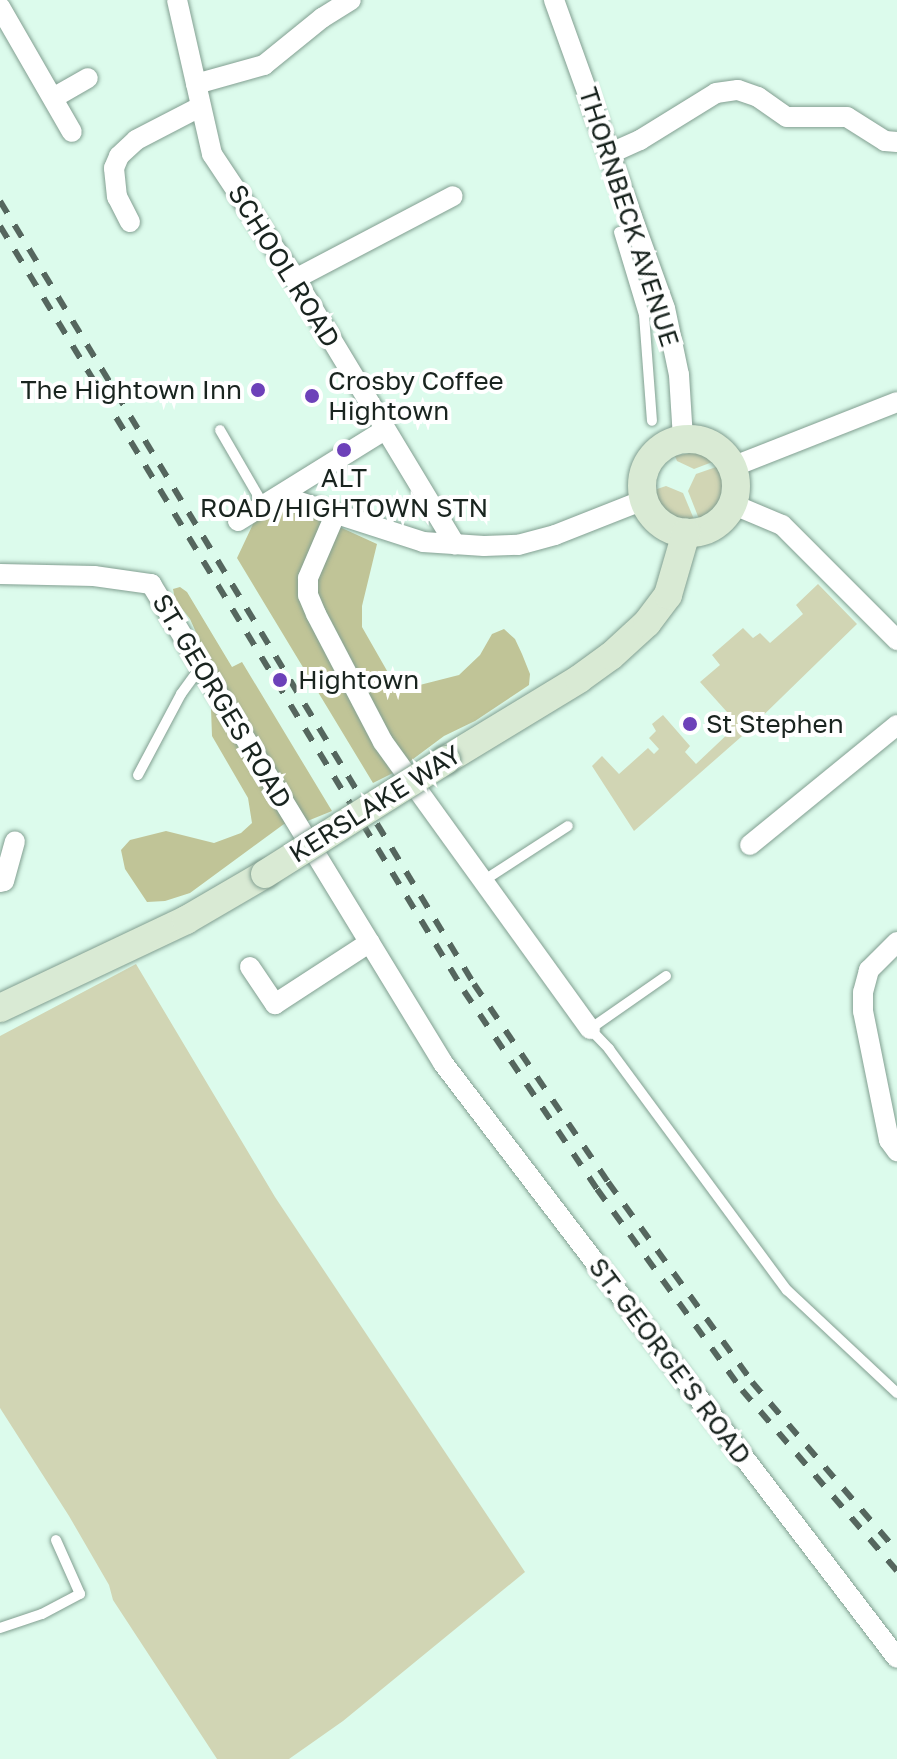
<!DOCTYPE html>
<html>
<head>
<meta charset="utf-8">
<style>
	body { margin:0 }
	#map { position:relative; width:897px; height:1759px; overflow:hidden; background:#dcfbec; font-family:"Golos Text",sans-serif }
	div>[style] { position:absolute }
	.green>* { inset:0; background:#d1d5b4 }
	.forest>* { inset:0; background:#c0c497 }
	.roads { filter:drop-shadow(0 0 2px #829f91) drop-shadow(0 0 2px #829f91) }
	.lane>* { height:10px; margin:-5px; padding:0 5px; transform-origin:5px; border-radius:5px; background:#fff }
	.street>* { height:20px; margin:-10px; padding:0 10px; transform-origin:10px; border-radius:10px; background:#fff }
	.secondary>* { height:28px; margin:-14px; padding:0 14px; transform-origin:14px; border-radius:14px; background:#d9ead4 }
	.secondary>.ring { margin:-14px; padding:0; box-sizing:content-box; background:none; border:28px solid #d9ead4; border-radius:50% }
	.rail>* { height:6px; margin-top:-3px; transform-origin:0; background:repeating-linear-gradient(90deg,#55665e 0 14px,transparent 0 28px) }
	.bridges { filter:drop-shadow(0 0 2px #829f91) drop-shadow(0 0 2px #829f91) }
	.secondary-bridge>* { height:28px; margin:-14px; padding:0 14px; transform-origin:14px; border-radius:14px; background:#d9ead4 }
	.dots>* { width:22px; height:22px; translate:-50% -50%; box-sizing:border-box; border:4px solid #fff; border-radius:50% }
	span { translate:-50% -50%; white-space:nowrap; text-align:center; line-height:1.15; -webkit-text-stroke:8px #fff; paint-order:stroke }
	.street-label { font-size:26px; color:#19241f }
	.poi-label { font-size:26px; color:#19241f }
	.left { translate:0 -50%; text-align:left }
	.right { translate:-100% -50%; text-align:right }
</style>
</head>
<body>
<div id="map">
	<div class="green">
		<div style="clip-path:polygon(695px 452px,706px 455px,715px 461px,694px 469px,677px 461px,675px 456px)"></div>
		<div style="clip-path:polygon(719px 466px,726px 480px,724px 503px,716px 514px,701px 524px,688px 491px,696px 474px)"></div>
		<div style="clip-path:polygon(666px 486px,683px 493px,696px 524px,678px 523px,663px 512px,654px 490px)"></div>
		<div style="clip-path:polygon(818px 584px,857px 624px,741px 737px,634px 831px,592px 766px,602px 756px,619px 774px,648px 748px,654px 754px,659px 749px,649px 738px,656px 731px,652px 724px,663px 715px,690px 746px,685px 752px,696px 764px,733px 729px,722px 717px,727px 712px,700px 682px,720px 665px,712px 655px,743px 628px,753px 638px,760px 633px,770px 643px,803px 614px,796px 605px)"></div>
		<div style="clip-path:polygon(136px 964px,275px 1197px,525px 1572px,343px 1721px,289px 1759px,217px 1759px,113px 1600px,109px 1585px,69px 1516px,0 1408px,0 1036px)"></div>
	</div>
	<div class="forest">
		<div style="clip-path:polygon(298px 508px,377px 544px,362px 606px,362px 627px,390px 676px,404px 689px,459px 675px,480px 655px,492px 634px,504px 629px,515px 639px,522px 654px,530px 674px,529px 685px,475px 721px,444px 736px,397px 771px,373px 783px,237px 558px,254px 522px,281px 509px)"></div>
		<div style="clip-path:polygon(180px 587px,187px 592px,232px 667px,242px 662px,332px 811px,305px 822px,284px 824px,190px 893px,165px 901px,147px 902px,125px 869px,121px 850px,130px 840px,166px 831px,214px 843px,241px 833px,252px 823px,248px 798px,212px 736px,211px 709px,218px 694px,216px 677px,190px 619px,175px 600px,173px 589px)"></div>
	</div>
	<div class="roads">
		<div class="lane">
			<div style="left:619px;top:232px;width:87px;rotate:73.2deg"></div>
			<div style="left:644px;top:315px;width:106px;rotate:85.7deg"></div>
			<div style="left:220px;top:430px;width:88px;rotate:59.9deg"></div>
			<div style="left:138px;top:775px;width:92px;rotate:-62deg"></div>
			<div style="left:181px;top:694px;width:34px;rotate:-54deg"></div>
			<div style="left:483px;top:881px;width:101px;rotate:-32.9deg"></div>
			<div style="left:666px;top:976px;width:93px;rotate:145.1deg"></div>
			<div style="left:590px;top:1029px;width:28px;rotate:46deg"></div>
			<div style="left:609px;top:1049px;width:300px;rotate:53.6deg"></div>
			<div style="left:787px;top:1290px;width:151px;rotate:43.1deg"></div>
			<div style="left:0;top:1628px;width:44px;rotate:-18.4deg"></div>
			<div style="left:42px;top:1614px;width:43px;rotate:-27.8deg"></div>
			<div style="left:80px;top:1594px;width:59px;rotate:-114deg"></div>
		</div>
		<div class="street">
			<div style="left:177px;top:0;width:158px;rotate:77.2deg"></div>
			<div style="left:212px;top:154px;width:150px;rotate:56.4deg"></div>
			<div style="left:295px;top:279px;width:310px;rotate:58.9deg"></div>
			<div style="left:554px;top:0;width:327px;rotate:70.2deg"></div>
			<div style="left:665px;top:308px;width:68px;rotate:78.2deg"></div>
			<div style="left:679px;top:375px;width:64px;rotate:86.4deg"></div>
			<div style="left:0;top:7px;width:144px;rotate:60.1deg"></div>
			<div style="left:196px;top:84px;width:71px;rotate:-15.6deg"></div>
			<div style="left:264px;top:65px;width:75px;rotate:-39deg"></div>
			<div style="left:322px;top:18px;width:34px;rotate:-32deg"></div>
			<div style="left:53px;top:98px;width:40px;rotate:-29.7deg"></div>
			<div style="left:611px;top:153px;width:32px;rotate:-24deg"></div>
			<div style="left:640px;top:140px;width:89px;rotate:-31.7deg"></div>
			<div style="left:716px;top:93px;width:22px;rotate:-8deg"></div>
			<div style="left:738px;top:90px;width:21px;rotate:19deg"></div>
			<div style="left:758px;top:97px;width:35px;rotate:35deg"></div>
			<div style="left:787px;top:117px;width:60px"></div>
			<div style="left:847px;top:117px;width:45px;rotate:32.3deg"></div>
			<div style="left:885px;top:141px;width:12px;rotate:5deg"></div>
			<div style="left:130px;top:222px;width:28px;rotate:-117deg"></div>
			<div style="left:117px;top:197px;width:29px;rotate:-96deg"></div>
			<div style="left:114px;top:168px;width:13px;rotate:-67deg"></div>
			<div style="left:119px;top:156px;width:23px;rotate:-43deg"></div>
			<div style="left:136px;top:140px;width:72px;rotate:-27.3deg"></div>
			<div style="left:295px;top:279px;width:178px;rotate:-27.7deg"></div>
			<div style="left:732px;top:467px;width:177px;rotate:-21.5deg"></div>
			<div style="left:281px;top:496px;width:149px;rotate:17.9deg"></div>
			<div style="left:423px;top:542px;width:61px;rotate:3.8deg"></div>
			<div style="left:484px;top:546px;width:34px;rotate:-2deg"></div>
			<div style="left:518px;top:545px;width:38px;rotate:-15deg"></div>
			<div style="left:555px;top:535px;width:96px;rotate:-21.5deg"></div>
			<div style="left:732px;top:504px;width:54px;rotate:22.8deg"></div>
			<div style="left:782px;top:525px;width:163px;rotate:45deg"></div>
			<div style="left:335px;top:515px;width:69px;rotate:113.2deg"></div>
			<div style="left:308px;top:578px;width:17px;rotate:90deg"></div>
			<div style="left:308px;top:595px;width:21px;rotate:67deg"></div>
			<div style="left:316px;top:614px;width:144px;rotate:62.4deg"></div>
			<div style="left:383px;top:742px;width:354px;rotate:54.2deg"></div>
			<div style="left:238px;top:521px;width:173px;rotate:-31.8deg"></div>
			<div style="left:0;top:574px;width:94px;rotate:1.2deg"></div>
			<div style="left:94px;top:576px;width:58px;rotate:8deg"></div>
			<div style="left:151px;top:584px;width:561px;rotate:58.63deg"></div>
			<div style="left:443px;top:1063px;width:748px;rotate:52.66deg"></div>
			<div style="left:750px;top:845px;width:190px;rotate:-39.2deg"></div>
			<div style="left:0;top:882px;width:4px;rotate:-14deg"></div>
			<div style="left:4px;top:881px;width:41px;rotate:-74.6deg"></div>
			<div style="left:897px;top:942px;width:40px;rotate:135deg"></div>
			<div style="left:869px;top:970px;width:23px;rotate:105deg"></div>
			<div style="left:863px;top:992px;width:19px;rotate:90deg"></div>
			<div style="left:863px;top:1011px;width:132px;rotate:78.6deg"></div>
			<div style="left:889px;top:1140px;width:14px;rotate:54deg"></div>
			<div style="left:250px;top:967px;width:45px;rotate:56deg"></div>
			<div style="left:275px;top:1004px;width:113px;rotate:-33.1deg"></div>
		</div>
		<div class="secondary">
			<div class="ring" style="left:642px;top:439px;width:66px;height:66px"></div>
			<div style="left:446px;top:760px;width:156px;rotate:-31.3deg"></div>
			<div style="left:579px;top:679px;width:39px;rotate:-36deg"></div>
			<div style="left:611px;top:656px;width:49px;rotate:-42.5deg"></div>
			<div style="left:647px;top:623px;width:35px;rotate:-53deg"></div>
			<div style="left:668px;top:595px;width:65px;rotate:-73.8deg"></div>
			<div style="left:0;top:1008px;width:206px;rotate:-25.3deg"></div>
			<div style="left:186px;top:920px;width:91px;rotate:-30.2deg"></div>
		</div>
	</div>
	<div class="rail">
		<div style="left:0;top:201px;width:915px;rotate:58.81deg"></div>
		<div style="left:474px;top:984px;width:239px;rotate:55.9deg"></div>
		<div style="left:608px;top:1182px;width:246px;rotate:54.2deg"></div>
		<div style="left:752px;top:1382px;width:223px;rotate:49.4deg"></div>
		<div style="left:0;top:226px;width:895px;rotate:58.76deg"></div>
		<div style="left:464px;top:991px;width:239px;rotate:56.1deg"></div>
		<div style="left:597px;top:1189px;width:248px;rotate:54.2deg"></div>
		<div style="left:742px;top:1390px;width:238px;rotate:49.4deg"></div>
	</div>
	<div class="bridges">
		<div class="secondary-bridge">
			<div style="left:265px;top:874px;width:214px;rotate:-32.2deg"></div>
		</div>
	</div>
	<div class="dots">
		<div style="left:258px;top:390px;background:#6d41b9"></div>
		<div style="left:312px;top:396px;background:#6d41b9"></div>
		<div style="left:344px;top:450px;background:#6d41b9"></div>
		<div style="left:280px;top:680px;background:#6d41b9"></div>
		<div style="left:690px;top:724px;background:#6d41b9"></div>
	</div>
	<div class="street-label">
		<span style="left:629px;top:217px;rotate:72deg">THORNBECK AVENUE</span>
		<span style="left:284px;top:266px;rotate:58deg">SCHOOL ROAD</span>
		<span style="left:222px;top:701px;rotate:59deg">ST. GEORGES ROAD</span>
		<span style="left:375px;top:804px;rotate:-32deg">KERSLAKE WAY</span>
		<span style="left:670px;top:1361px;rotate:53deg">ST. GEORGE'S ROAD</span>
	</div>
	<div class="poi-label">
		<span class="left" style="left:328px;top:396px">Crosby Coffee<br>Hightown</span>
		<span class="right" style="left:242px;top:390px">The Hightown Inn</span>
		<span style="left:344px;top:493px">ALT<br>ROAD/HIGHTOWN STN</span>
		<span class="left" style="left:298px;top:680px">Hightown</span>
		<span class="left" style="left:706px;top:724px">St Stephen</span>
	</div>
</div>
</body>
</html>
